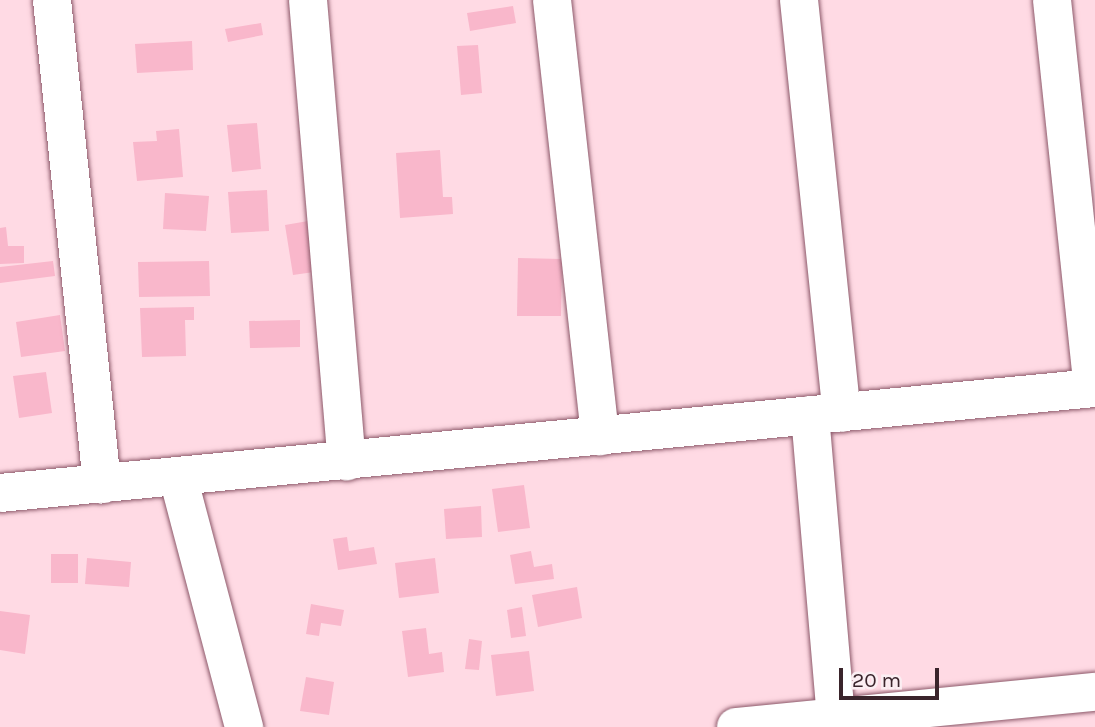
<!DOCTYPE html>
<html>
<head>
<meta charset="utf-8">
<style>
	body { margin:0 }
	#map { position:relative; width:1095px; height:727px; overflow:hidden; background:#ffdae4; font-family:Karla,sans-serif }
	div>[style] { position:absolute }
	.building>* { inset:0; background:#f9b7cb }
	.roads { filter:drop-shadow(0 0 2px #8d596a) drop-shadow(0 0 2px #8d596a) }
	.minor>* { height:38px; margin:-19px; padding:0 19px; transform-origin:19px; border-radius:19px; background:#fff }
	span { translate:-50% -50%; white-space:nowrap; text-align:center; line-height:1.15; -webkit-text-stroke:6px #fbeef2; paint-order:stroke }
	.scale { position:absolute; left:839px; top:668px; width:100px; height:32px; box-sizing:border-box; border:4px solid #3a242b; border-top:0; padding-left:9px; font-size:21px; line-height:24px; white-space:nowrap; color:#3a242b; -webkit-text-stroke:5px #fbeef2; paint-order:stroke }
</style>
</head>
<body>
<div id="map">
	<div class="building">
		<div style="clip-path:polygon(513px 6px,516px 23px,470px 31px,467px 13px)"></div>
		<div style="clip-path:polygon(261px 23px,263px 35px,228px 42px,225px 29px)"></div>
		<div style="clip-path:polygon(192px 41px,193px 70px,137px 73px,135px 44px)"></div>
		<div style="clip-path:polygon(478px 45px,482px 93px,461px 95px,457px 46px)"></div>
		<div style="clip-path:polygon(257px 123px,261px 169px,232px 172px,227px 125px)"></div>
		<div style="clip-path:polygon(179px 129px,183px 177px,137px 181px,133px 142px,157px 141px,156px 131px)"></div>
		<div style="clip-path:polygon(440px 150px,443px 197px,452px 197px,453px 214px,400px 218px,396px 153px)"></div>
		<div style="clip-path:polygon(267px 190px,269px 231px,231px 233px,228px 192px)"></div>
		<div style="clip-path:polygon(165px 193px,209px 196px,206px 231px,163px 229px)"></div>
		<div style="clip-path:polygon(314px 220px,321px 271px,293px 275px,285px 225px)"></div>
		<div style="clip-path:polygon(6px 227px,8px 246px,24px 246px,24px 263px,0 264px,0 228px)"></div>
		<div style="clip-path:polygon(518px 258px,562px 259px,561px 316px,517px 316px)"></div>
		<div style="clip-path:polygon(53px 261px,55px 276px,0 283px,0 267px)"></div>
		<div style="clip-path:polygon(209px 261px,210px 296px,139px 297px,138px 262px)"></div>
		<div style="clip-path:polygon(194px 307px,194px 320px,185px 320px,186px 356px,142px 357px,140px 308px)"></div>
		<div style="clip-path:polygon(60px 315px,65px 351px,21px 357px,16px 322px)"></div>
		<div style="clip-path:polygon(300px 320px,300px 347px,250px 348px,249px 321px)"></div>
		<div style="clip-path:polygon(46px 372px,52px 413px,19px 418px,13px 376px)"></div>
		<div style="clip-path:polygon(524px 485px,530px 528px,498px 532px,492px 489px)"></div>
		<div style="clip-path:polygon(481px 506px,482px 537px,446px 539px,444px 509px)"></div>
		<div style="clip-path:polygon(347px 537px,349px 551px,374px 547px,377px 564px,338px 570px,333px 539px)"></div>
		<div style="clip-path:polygon(531px 551px,534px 567px,552px 564px,554px 579px,515px 584px,510px 555px)"></div>
		<div style="clip-path:polygon(51px 554px,78px 554px,78px 583px,51px 583px)"></div>
		<div style="clip-path:polygon(87px 558px,131px 562px,129px 587px,85px 584px)"></div>
		<div style="clip-path:polygon(435px 558px,439px 593px,399px 598px,395px 563px)"></div>
		<div style="clip-path:polygon(577px 587px,582px 618px,538px 627px,532px 595px)"></div>
		<div style="clip-path:polygon(311px 604px,344px 610px,341px 626px,321px 623px,319px 636px,306px 634px)"></div>
		<div style="clip-path:polygon(522px 607px,526px 636px,511px 638px,507px 610px)"></div>
		<div style="clip-path:polygon(0 611px,30px 615px,25px 654px,0 650px)"></div>
		<div style="clip-path:polygon(426px 628px,429px 654px,442px 652px,444px 672px,408px 677px,402px 631px)"></div>
		<div style="clip-path:polygon(469px 639px,482px 641px,479px 670px,465px 669px)"></div>
		<div style="clip-path:polygon(529px 651px,534px 691px,496px 696px,491px 655px)"></div>
		<div style="clip-path:polygon(306px 677px,334px 682px,329px 715px,300px 711px)"></div>
	</div>
	<div class="roads">
		<div class="minor">
			<div style="left:52px;top:0;width:487px;rotate:84.1deg"></div>
			<div style="left:308px;top:0;width:463px;rotate:85.2deg"></div>
			<div style="left:552px;top:0;width:439px;rotate:83.7deg"></div>
			<div style="left:799px;top:0;width:415px;rotate:84.1deg"></div>
			<div style="left:1052px;top:0;width:390px;rotate:84deg"></div>
			<div style="left:810px;top:415px;width:313px;rotate:85.1deg"></div>
			<div style="left:178px;top:477px;width:259px;rotate:75.2deg"></div>
			<div style="left:0;top:493px;width:1100px;rotate:-5.48deg"></div>
			<div style="left:736px;top:727px;width:361px;rotate:-5.6deg"></div>
		</div>
	</div>
	<div class="scale">20 m</div>
</div>
</body>
</html>
